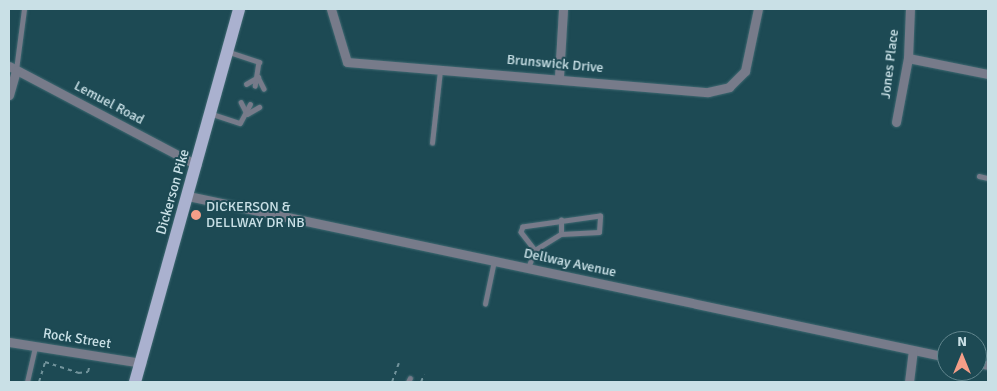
<!DOCTYPE html>
<html>
<head>
<meta charset="utf-8">
<style>
	body { margin:0 }
	#map { position:relative; width:997px; height:391px; overflow:hidden; background:#1d4a54; font-family:Signika,sans-serif }
	div>[style] { position:absolute }
	.path>* { height:2px; margin-top:-1px; transform-origin:0; background:repeating-linear-gradient(90deg,#71939b 0 4px,transparent 0 8px) }
	.roads { filter:drop-shadow(0 0 1px #3f6871) drop-shadow(0 0 1px #3f6871) }
	.service>* { height:4.5px; margin:-2.25px; padding:0 2.25px; transform-origin:2.25px; border-radius:2.25px; background:#777b8a }
	.minor>* { height:9px; margin:-4.5px; padding:0 4.5px; transform-origin:4.5px; border-radius:4.5px; background:#777b8a }
	.primary>* { height:12px; margin:-6px; padding:0 6px; transform-origin:6px; border-radius:6px; background:#aab1cf }
	.dots>* { width:14px; height:14px; translate:-50% -50%; box-sizing:border-box; border:2px solid #1d4a54; border-radius:50% }
	span { translate:-50% -50%; white-space:nowrap; text-align:center; line-height:1.15; -webkit-text-stroke:4px #1d4a54; paint-order:stroke }
	.street-label { font-size:14px; color:#c9e0e6 }
	.poi-label { font-size:14px; color:#c9e0e6 }
	.left { translate:0 -50%; text-align:left }
	.frame { position:absolute; inset:0; border:10px solid #c9e0e6; pointer-events:none }
	.north { position:absolute; left:937px; top:331px; width:50px; height:50px; box-sizing:border-box; background:#1d4a54; border:1px solid #62868e; border-radius:50%; rotate:0deg; font-size:14px; font-weight:700; line-height:20px; text-align:center; color:#c9e0e6 }
	.north::after { content:''; display:block; margin:auto; width:18px; height:22px; background:#f49e88; clip-path:polygon(50% 0,100% 100%,50% 72%,0 100%) }
</style>
</head>
<body>
<div id="map">
	<div class="path">
		<div style="left:39px;top:382px;width:21px;rotate:-73deg"></div>
		<div style="left:45px;top:362px;width:35px;rotate:18deg"></div>
		<div style="left:78px;top:373px;width:10px;rotate:-6deg"></div>
		<div style="left:88px;top:372px;width:8px;rotate:-76deg"></div>
		<div style="left:392px;top:382px;width:20px;rotate:-70deg"></div>
		<div style="left:421px;top:382px;width:8px;rotate:-67deg"></div>
	</div>
	<div class="roads">
		<div class="service">
			<div style="left:229px;top:52px;width:32px;rotate:18deg"></div>
			<div style="left:259px;top:62px;width:24px;rotate:99deg"></div>
			<div style="left:16px;top:70px;width:62px;rotate:-82.5deg"></div>
			<div style="left:258px;top:77px;width:13px;rotate:63deg"></div>
			<div style="left:246px;top:84px;width:14px;rotate:-30deg"></div>
			<div style="left:241px;top:102px;width:13px;rotate:63deg"></div>
			<div style="left:212px;top:114px;width:29px;rotate:18deg"></div>
			<div style="left:240px;top:123px;width:21px;rotate:-62deg"></div>
			<div style="left:247px;top:114px;width:14px;rotate:-30deg"></div>
			<div style="left:432px;top:143px;width:73px;rotate:-83.7deg"></div>
			<div style="left:979px;top:176px;width:9px;rotate:13deg"></div>
			<div style="left:561px;top:234px;width:14px;rotate:-90deg"></div>
			<div style="left:528px;top:268px;width:19px;rotate:-69deg"></div>
			<div style="left:535px;top:250px;width:31px;rotate:-32deg"></div>
			<div style="left:561px;top:234px;width:38px;rotate:-3deg"></div>
			<div style="left:599px;top:232px;width:16px;rotate:-86deg"></div>
			<div style="left:600px;top:216px;width:78px;rotate:171.9deg"></div>
			<div style="left:523px;top:227px;width:5px;rotate:112deg"></div>
			<div style="left:521px;top:232px;width:23px;rotate:52deg"></div>
			<div style="left:485px;top:304px;width:44px;rotate:-78.2deg"></div>
			<div style="left:27px;top:382px;width:37px;rotate:-77deg"></div>
			<div style="left:408px;top:382px;width:4px;rotate:-63deg"></div>
		</div>
		<div class="minor">
			<div style="left:331px;top:9px;width:55px;rotate:73.2deg"></div>
			<div style="left:347px;top:62px;width:362px;rotate:4.8deg"></div>
			<div style="left:708px;top:92px;width:22px;rotate:-13deg"></div>
			<div style="left:729px;top:87px;width:23px;rotate:-45deg"></div>
			<div style="left:745px;top:71px;width:63px;rotate:-78.2deg"></div>
			<div style="left:908px;top:58px;width:82px;rotate:11.3deg"></div>
			<div style="left:9px;top:66px;width:212px;rotate:27.8deg"></div>
			<div style="left:559px;top:77px;width:68px;rotate:-86.6deg"></div>
			<div style="left:9px;top:95px;width:26px;rotate:-74deg"></div>
			<div style="left:896px;top:122px;width:65px;rotate:-79.4deg"></div>
			<div style="left:908px;top:58px;width:49px;rotate:-87.7deg"></div>
			<div style="left:188px;top:196px;width:776px;rotate:11.98deg"></div>
			<div style="left:9px;top:342px;width:134px;rotate:9deg"></div>
			<div style="left:977px;top:363px;width:11px;rotate:10deg"></div>
			<div style="left:909px;top:382px;width:31px;rotate:-83deg"></div>
		</div>
		<div class="primary">
			<div style="left:135px;top:382px;width:387px;rotate:-74.4deg"></div>
		</div>
	</div>
	<div class="dots">
		<div style="left:196px;top:215px;background:#f49e88"></div>
	</div>
	<div class="street-label">
		<span style="left:555px;top:64px;rotate:5deg">Brunswick Drive</span>
		<span style="left:890px;top:64px;rotate:-83deg">Jones Place</span>
		<span style="left:109px;top:103px;rotate:28deg">Lemuel Road</span>
		<span style="left:173px;top:192px;rotate:-74deg">Dickerson Pike</span>
		<span style="left:570px;top:263px;rotate:12deg">Dellway Avenue</span>
		<span style="left:77px;top:339px;rotate:9deg">Rock Street</span>
	</div>
	<div class="poi-label">
		<span class="left" style="left:206px;top:215px">DICKERSON &amp;<br>DELLWAY DR NB</span>
	</div>
	<div class="frame"></div>
	<div class="north">N</div>
</div>
</body>
</html>
